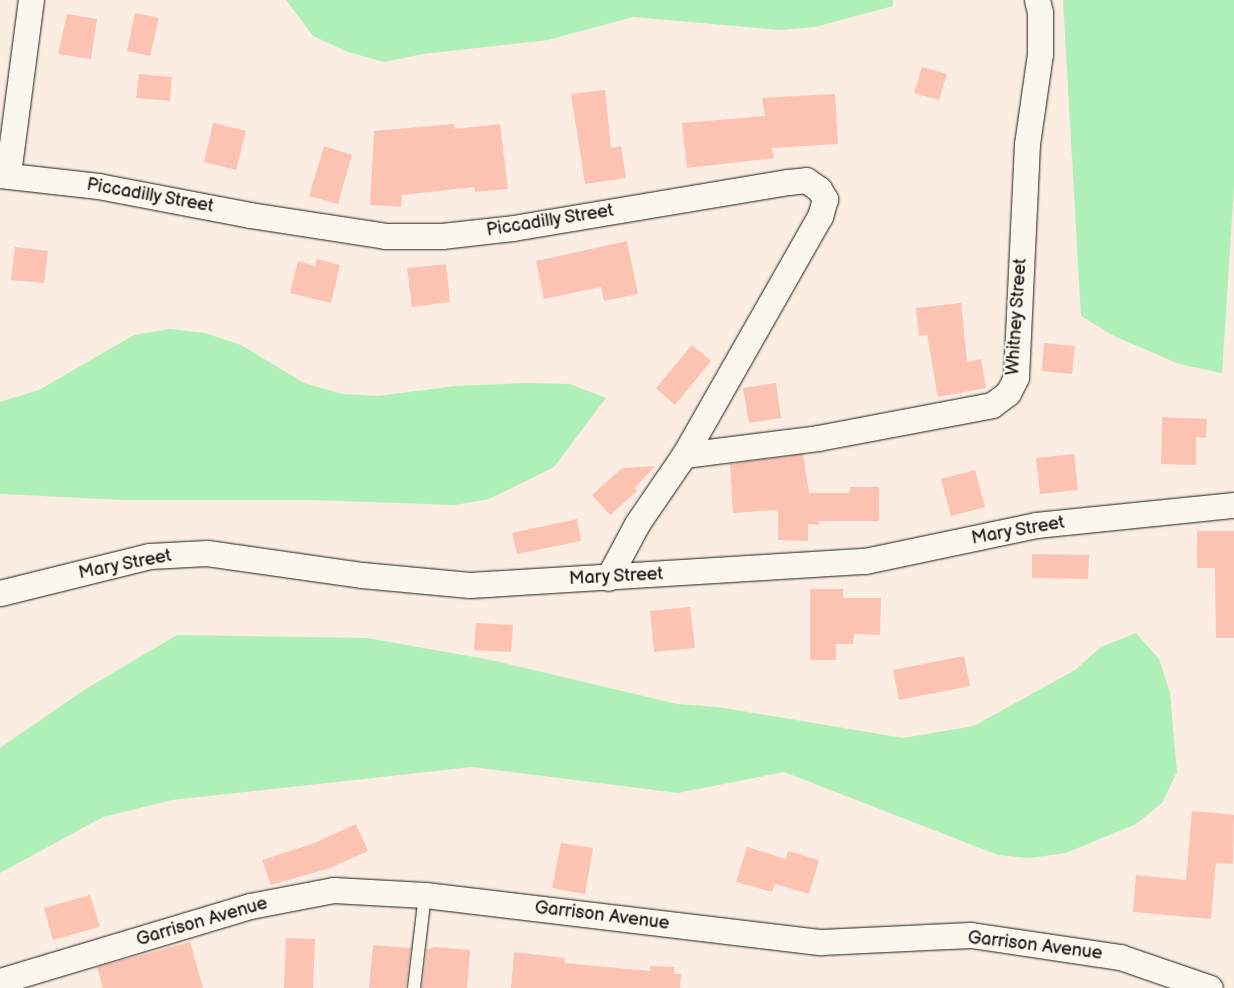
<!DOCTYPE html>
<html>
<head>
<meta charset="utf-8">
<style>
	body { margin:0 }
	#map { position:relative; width:1234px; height:988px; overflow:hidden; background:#fbede1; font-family:"Balsamiq Sans",sans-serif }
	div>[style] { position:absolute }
	.green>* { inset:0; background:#aff0b8 }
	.building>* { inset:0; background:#fcc3b3 }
	.roads { filter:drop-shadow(0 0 1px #1c1c1c) drop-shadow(0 0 1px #1c1c1c) }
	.lane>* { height:12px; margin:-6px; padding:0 6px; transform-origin:6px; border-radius:6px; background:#fbf7ec }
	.street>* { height:25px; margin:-12.5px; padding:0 12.5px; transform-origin:12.5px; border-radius:12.5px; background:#fbf7ec }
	span { translate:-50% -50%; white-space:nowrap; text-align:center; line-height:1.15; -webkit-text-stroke:4.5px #fbf7ec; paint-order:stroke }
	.street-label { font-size:18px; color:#1c1c1c }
</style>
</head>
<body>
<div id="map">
	<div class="green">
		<div style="clip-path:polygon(286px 0,893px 0,893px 6px,815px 27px,780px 30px,633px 17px,548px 40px,423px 54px,384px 62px,348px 52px,313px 36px)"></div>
		<div style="clip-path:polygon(1063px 0,1234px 0,1234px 187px,1222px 373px,1179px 364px,1114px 336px,1081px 316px)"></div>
		<div style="clip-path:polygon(170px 329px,205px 333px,241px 345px,304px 383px,342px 394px,378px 396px,455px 386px,526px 383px,570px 384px,606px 398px,554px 467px,489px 499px,455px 505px,312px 500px,124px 500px,0 494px,0 402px,39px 390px,134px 335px)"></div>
		<div style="clip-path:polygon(1136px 633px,1159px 659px,1170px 693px,1177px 772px,1162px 803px,1136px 824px,1066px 853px,1030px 858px,998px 855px,784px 772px,678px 793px,472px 767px,172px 800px,103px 817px,0 873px,0 748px,84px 690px,177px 635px,367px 638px,491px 660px,677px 704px,718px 707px,903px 738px,974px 726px,1075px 670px,1101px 647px)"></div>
	</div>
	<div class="building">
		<div style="clip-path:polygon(135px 13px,159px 18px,150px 56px,127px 51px)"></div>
		<div style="clip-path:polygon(67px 14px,97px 19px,91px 59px,58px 54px)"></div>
		<div style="clip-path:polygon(922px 67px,947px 74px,939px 100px,914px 93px)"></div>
		<div style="clip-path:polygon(139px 74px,172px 77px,170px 101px,136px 98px)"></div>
		<div style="clip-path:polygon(605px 90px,611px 148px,621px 146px,626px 178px,585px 184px,571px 94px)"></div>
		<div style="clip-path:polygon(835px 94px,838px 144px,772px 148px,774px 158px,687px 168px,682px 123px,765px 116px,762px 98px)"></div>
		<div style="clip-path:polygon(213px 123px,246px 131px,236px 170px,204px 162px)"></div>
		<div style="clip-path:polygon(454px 124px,455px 129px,500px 124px,508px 189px,475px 192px,474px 187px,402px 195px,401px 207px,370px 205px,374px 131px)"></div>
		<div style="clip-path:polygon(324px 146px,352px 155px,338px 204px,309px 196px)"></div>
		<div style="clip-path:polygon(627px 241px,638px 294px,604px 301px,601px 287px,544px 299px,536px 261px)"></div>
		<div style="clip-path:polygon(15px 247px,48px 251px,44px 283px,11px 280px)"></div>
		<div style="clip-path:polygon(317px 259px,340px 265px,331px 303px,290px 293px,298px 261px,315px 266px)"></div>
		<div style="clip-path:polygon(446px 264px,450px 302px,412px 307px,407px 268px)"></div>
		<div style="clip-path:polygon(961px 303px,967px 362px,981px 359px,986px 388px,938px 397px,927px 335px,919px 336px,916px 308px)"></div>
		<div style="clip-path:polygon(1044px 343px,1075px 346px,1072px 374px,1042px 371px)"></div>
		<div style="clip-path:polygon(692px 345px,711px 361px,675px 405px,656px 388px)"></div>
		<div style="clip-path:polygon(776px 383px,781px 418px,749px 423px,743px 388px)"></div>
		<div style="clip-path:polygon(1162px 417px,1207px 419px,1206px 438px,1196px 437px,1196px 465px,1161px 464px)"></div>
		<div style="clip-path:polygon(803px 454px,809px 493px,850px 493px,850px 487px,879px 487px,879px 521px,819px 521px,819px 525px,808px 524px,808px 541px,778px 540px,778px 510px,733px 513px,730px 464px)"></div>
		<div style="clip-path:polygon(1074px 454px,1078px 490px,1040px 494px,1036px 458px)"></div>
		<div style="clip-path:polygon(655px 466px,635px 488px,637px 491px,610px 515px,592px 495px,622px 468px)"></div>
		<div style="clip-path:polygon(975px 470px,985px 507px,951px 516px,941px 479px)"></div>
		<div style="clip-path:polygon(577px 519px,581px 541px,517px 554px,512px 533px)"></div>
		<div style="clip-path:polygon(1197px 531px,1234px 531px,1234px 638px,1216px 638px,1215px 568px,1197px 568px)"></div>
		<div style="clip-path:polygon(1032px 554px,1089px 555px,1088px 579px,1032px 578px)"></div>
		<div style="clip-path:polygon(810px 589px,843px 589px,843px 598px,881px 598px,880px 635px,854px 634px,853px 644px,836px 644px,836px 660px,810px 660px)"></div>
		<div style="clip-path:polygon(690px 607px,695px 648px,654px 652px,650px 611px)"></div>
		<div style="clip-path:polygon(476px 623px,513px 625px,511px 652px,474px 650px)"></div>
		<div style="clip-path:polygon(964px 656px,970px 686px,899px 700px,893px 670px)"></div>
		<div style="clip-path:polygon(1192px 811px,1234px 815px,1233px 864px,1216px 863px,1211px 919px,1133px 912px,1136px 875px,1186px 880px)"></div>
		<div style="clip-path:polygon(356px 824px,368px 851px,330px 868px,271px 885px,262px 860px,312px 844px)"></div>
		<div style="clip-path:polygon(561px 843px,593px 848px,585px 894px,552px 888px)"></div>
		<div style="clip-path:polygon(747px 847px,786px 859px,788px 851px,819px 860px,809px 894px,775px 884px,772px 892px,736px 882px)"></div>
		<div style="clip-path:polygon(90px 895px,100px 927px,53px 940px,44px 908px)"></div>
		<div style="clip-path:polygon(286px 938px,315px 939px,313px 988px,284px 988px)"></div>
		<div style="clip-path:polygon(190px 942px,203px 988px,103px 988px,97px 967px)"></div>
		<div style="clip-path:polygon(373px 945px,411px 948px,406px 988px,369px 988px)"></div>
		<div style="clip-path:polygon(435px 947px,470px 950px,467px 988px,422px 988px,427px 949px)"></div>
		<div style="clip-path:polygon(514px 952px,565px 958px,564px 963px,650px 971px,650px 966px,674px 967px,674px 974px,681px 974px,680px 988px,511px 988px)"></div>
	</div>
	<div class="roads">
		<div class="lane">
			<div style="left:414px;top:988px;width:94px;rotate:-83.3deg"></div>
		</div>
		<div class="street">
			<div style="left:8px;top:174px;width:176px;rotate:-82.5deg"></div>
			<div style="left:0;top:175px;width:99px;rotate:6.4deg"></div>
			<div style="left:98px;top:186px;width:155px;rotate:10.8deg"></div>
			<div style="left:250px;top:215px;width:137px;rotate:8.8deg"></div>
			<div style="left:385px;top:236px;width:57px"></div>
			<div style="left:442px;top:236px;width:71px;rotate:-6.4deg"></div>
			<div style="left:513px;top:228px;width:279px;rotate:-9.5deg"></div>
			<div style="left:788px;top:182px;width:18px;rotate:-6deg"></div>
			<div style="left:806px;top:180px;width:16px;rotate:35deg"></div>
			<div style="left:819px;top:189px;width:12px;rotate:59deg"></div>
			<div style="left:825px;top:199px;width:18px;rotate:106deg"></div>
			<div style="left:820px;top:216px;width:275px;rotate:119.6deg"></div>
			<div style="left:684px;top:455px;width:83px;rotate:124.3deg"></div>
			<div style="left:637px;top:524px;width:61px;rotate:118.2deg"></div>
			<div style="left:684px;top:455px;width:135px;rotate:-7.2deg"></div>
			<div style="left:818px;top:438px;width:177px;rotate:-10.7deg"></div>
			<div style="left:992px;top:405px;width:20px;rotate:-37deg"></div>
			<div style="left:1008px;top:393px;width:18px;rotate:-63deg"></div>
			<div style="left:1016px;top:377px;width:233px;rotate:-87.3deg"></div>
			<div style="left:1027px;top:144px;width:91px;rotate:-81.8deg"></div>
			<div style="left:1040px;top:54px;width:42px;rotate:-90deg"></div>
			<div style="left:1040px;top:12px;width:12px;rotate:-104deg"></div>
			<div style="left:0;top:593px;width:154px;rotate:-13.9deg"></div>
			<div style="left:150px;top:556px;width:57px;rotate:-3deg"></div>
			<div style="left:207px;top:553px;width:157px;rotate:8.1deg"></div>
			<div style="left:362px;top:575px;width:108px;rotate:5.3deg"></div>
			<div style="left:470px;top:585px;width:396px;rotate:-3.5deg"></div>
			<div style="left:865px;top:561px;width:175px;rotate:-11.9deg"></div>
			<div style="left:1036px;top:525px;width:199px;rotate:-5.8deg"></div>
			<div style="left:0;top:981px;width:261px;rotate:-16.7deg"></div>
			<div style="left:250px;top:906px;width:85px;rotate:-10.9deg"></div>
			<div style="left:333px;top:890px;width:92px;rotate:3.1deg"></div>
			<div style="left:425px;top:895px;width:399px;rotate:6.8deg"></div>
			<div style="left:821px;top:942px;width:150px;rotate:-2.7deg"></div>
			<div style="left:971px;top:935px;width:151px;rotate:8.4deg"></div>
			<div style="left:1120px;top:957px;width:95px;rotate:19deg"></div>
		</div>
	</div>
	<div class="street-label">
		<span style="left:150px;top:196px;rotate:10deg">Piccadilly Street</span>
		<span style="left:550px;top:221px;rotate:-9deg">Piccadilly Street</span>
		<span style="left:1017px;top:317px;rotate:-86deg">Whitney Street</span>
		<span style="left:1018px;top:531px;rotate:-10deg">Mary Street</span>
		<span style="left:125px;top:565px;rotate:-11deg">Mary Street</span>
		<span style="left:616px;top:577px;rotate:-3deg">Mary Street</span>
		<span style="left:602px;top:916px;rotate:7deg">Garrison Avenue</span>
		<span style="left:202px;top:922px;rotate:-16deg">Garrison Avenue</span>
		<span style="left:1035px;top:946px;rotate:7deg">Garrison Avenue</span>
	</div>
</div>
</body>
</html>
